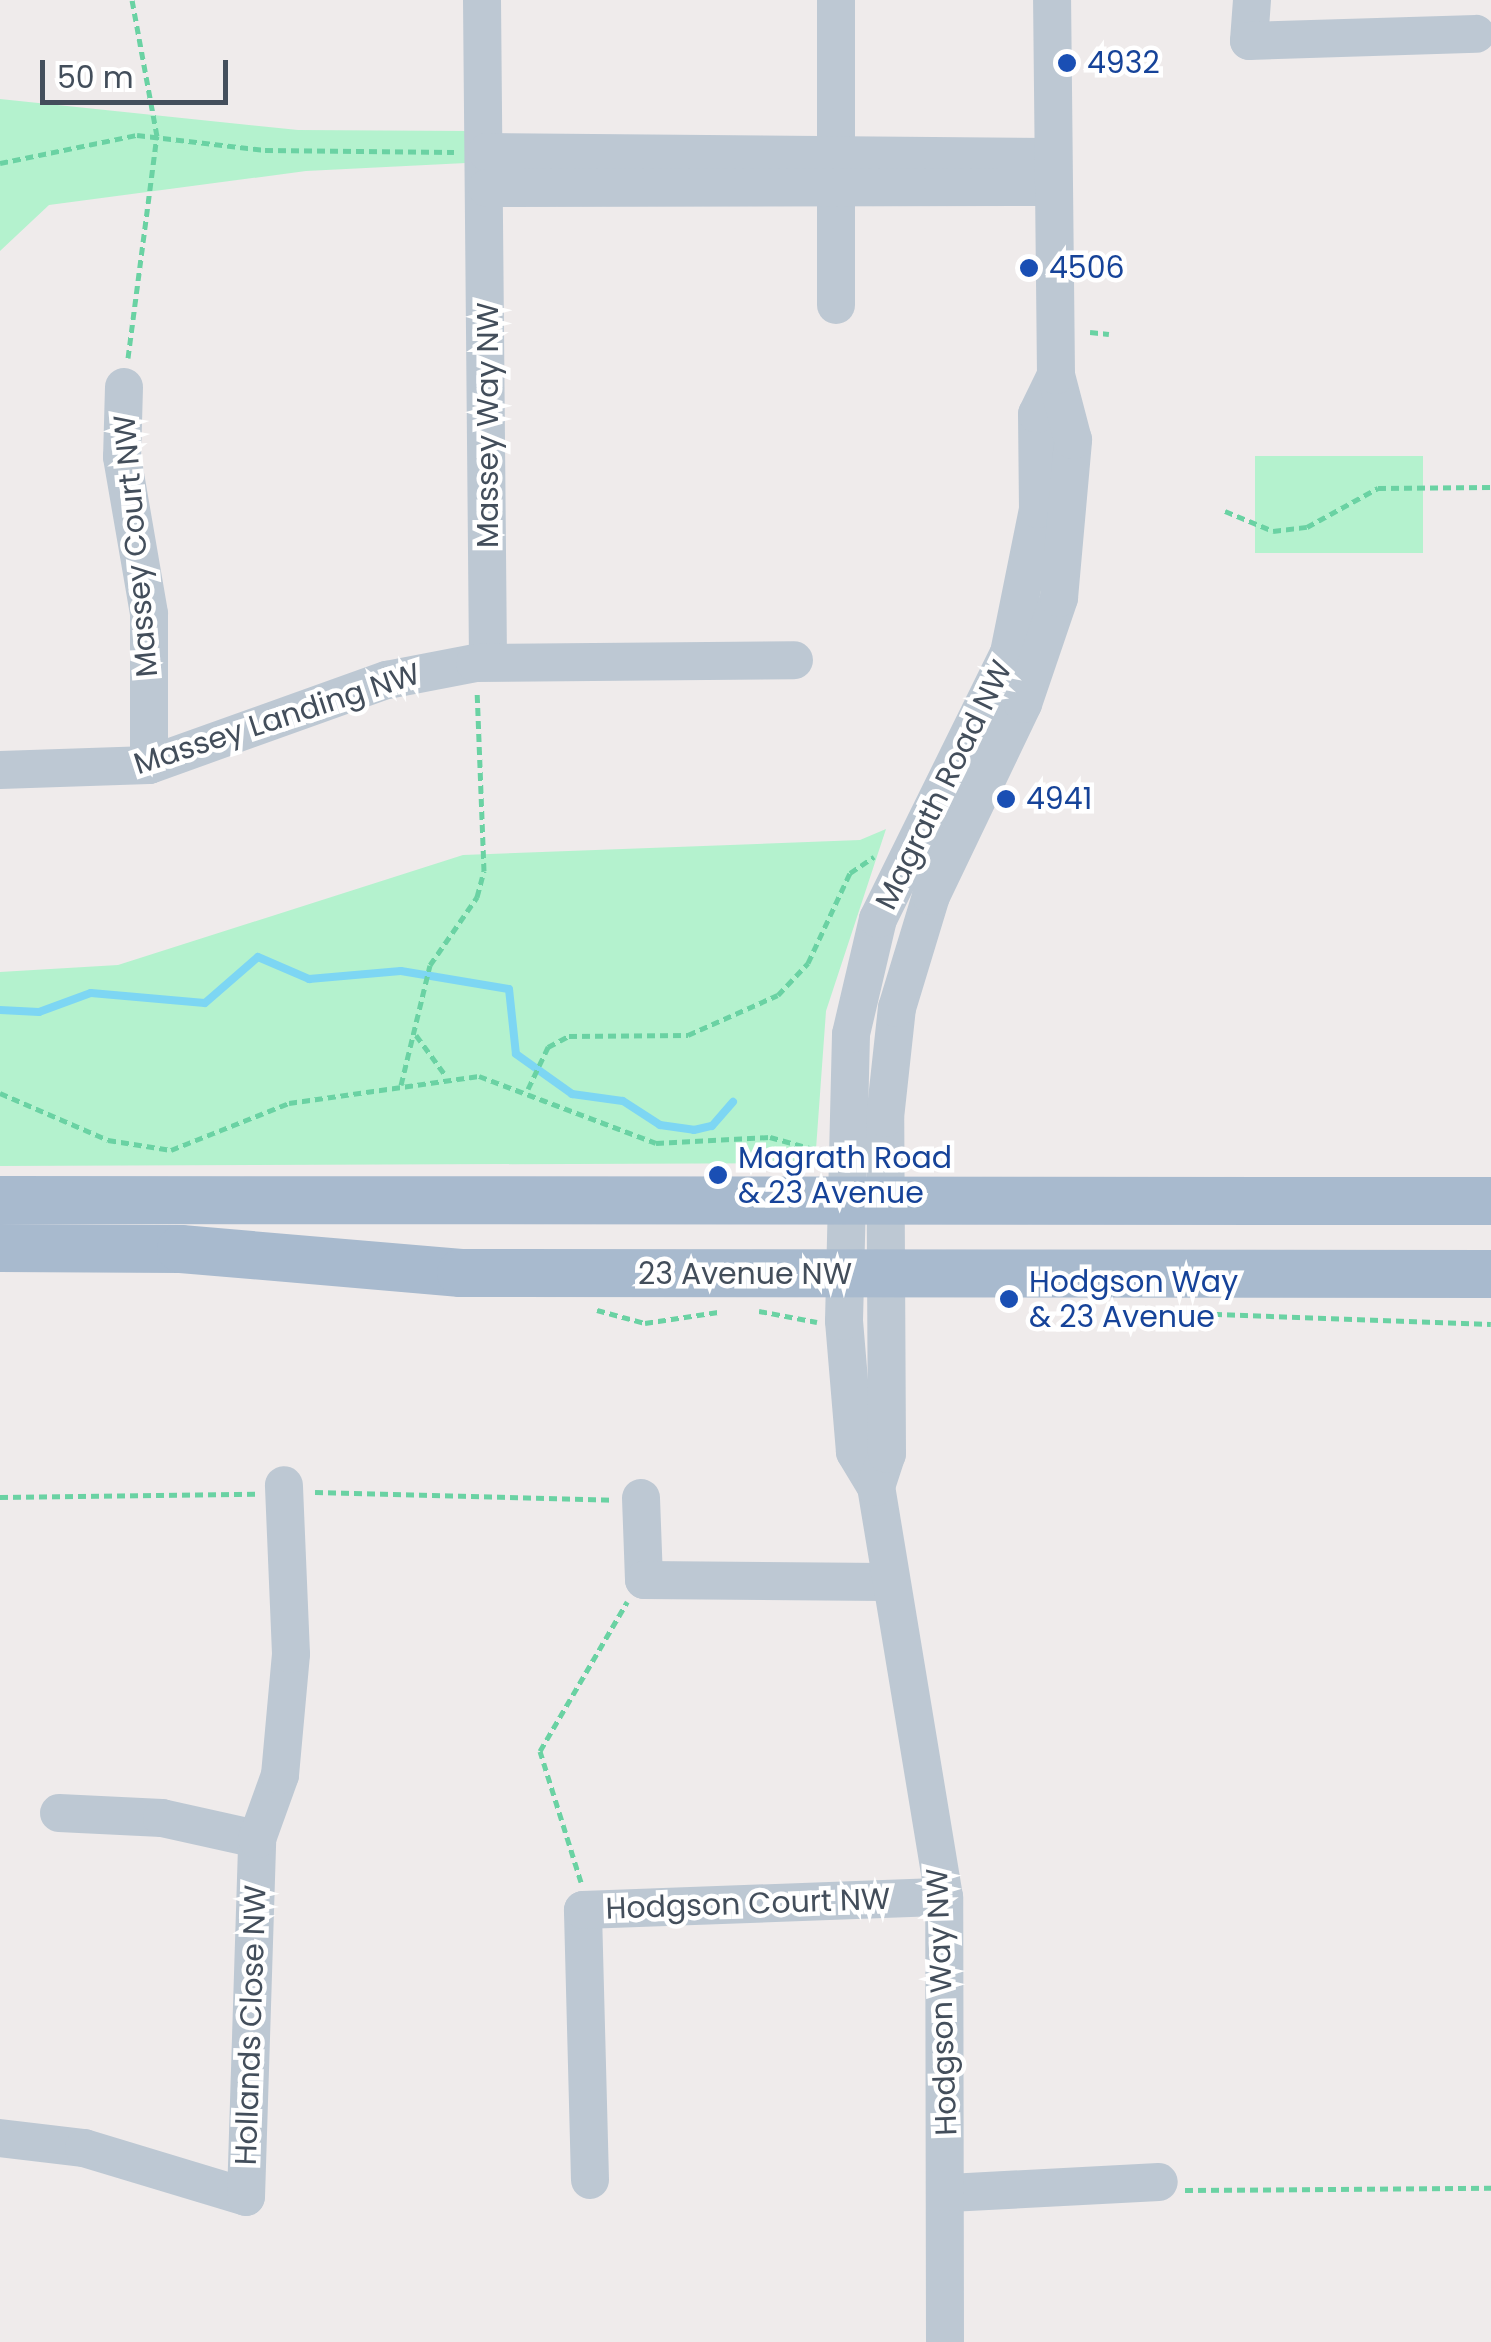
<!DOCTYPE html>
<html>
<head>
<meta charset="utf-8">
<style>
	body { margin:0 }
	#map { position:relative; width:1491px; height:2342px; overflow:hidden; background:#efebeb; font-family:Poppins,sans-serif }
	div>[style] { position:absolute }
	.green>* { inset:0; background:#b4f2ce }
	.stream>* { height:8px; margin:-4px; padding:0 4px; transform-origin:4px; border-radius:4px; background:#7dd6f3 }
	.path>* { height:5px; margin-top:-2.5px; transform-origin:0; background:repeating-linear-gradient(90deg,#6ad2a3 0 8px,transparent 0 13px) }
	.minor>* { height:38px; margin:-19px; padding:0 19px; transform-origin:19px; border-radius:19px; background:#bdc8d3 }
	.major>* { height:48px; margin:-24px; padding:0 24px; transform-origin:24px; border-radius:24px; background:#a8bace }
	.dots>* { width:28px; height:28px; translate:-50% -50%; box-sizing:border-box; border:5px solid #fff; border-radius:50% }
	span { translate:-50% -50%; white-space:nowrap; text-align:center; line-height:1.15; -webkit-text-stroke:9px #fff; paint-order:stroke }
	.transit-label { font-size:30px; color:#164399 }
	.left { translate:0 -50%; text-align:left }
	.street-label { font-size:30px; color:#434e5b }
	.scale { position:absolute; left:40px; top:60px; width:188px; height:45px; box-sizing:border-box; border:5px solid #434e5b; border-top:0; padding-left:12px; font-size:30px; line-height:35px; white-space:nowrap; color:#434e5b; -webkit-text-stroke:8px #fff; paint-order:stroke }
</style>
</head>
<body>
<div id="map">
	<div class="green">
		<div style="clip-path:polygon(0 99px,298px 130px,468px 131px,466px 163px,306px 171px,49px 205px,0 251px)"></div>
		<div style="clip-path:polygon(1255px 456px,1423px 456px,1423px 553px,1255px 553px)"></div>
		<div style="clip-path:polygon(886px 829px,826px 1011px,815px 1163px,0 1166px,0 972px,118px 965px,463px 855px,860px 840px)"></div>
	</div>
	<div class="stream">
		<div style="left:0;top:1010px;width:39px;rotate:3deg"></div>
		<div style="left:39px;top:1012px;width:55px;rotate:-20.1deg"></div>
		<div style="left:91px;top:993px;width:114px;rotate:5deg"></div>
		<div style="left:205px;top:1003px;width:70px;rotate:-41deg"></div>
		<div style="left:258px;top:957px;width:56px;rotate:23.3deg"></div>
		<div style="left:309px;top:979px;width:92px;rotate:-5deg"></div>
		<div style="left:401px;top:971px;width:109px;rotate:9.5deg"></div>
		<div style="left:509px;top:989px;width:65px;rotate:83.9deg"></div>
		<div style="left:516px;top:1054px;width:69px;rotate:35.5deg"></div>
		<div style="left:572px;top:1094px;width:51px;rotate:7.8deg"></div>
		<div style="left:623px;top:1101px;width:44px;rotate:33deg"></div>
		<div style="left:660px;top:1125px;width:34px;rotate:8deg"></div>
		<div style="left:694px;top:1130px;width:18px;rotate:-13deg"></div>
		<div style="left:712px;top:1126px;width:32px;rotate:-49deg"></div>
	</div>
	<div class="path">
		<div style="left:0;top:163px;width:140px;rotate:-11.6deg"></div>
		<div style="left:137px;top:135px;width:129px;rotate:6.7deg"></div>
		<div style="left:265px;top:150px;width:189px;rotate:0.6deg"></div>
		<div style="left:1090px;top:332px;width:19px;rotate:6deg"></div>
		<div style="left:128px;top:358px;width:224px;rotate:-82.6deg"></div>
		<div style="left:157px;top:136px;width:138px;rotate:-100.4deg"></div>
		<div style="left:1225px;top:511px;width:52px;rotate:22.6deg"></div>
		<div style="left:1273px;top:531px;width:34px;rotate:-7deg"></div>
		<div style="left:1307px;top:527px;width:81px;rotate:-28.8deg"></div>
		<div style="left:1378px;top:488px;width:113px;rotate:-0.5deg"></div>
		<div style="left:416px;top:1035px;width:51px;rotate:53.8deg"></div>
		<div style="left:401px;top:1085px;width:123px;rotate:-76.4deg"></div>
		<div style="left:430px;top:965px;width:83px;rotate:-55.3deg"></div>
		<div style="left:477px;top:897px;width:27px;rotate:-75deg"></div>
		<div style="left:484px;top:871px;width:180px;rotate:-92.2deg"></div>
		<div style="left:528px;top:1089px;width:47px;rotate:-64.5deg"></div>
		<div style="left:548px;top:1047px;width:24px;rotate:-28deg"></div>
		<div style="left:569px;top:1036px;width:119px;rotate:-0.5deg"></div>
		<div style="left:688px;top:1035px;width:98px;rotate:-24deg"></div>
		<div style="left:778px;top:995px;width:44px;rotate:-46.8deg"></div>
		<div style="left:808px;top:963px;width:99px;rotate:-65deg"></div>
		<div style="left:850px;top:873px;width:29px;rotate:-34deg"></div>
		<div style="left:0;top:1093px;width:118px;rotate:23.5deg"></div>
		<div style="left:108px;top:1140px;width:64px;rotate:9deg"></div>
		<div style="left:171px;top:1150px;width:127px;rotate:-21.7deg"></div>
		<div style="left:289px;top:1103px;width:192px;rotate:-8.1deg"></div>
		<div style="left:479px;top:1076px;width:189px;rotate:20.7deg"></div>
		<div style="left:656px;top:1143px;width:114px;rotate:-3deg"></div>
		<div style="left:770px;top:1137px;width:49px;rotate:15.5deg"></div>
		<div style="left:597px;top:1310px;width:50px;rotate:15.2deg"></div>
		<div style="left:645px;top:1323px;width:74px;rotate:-8.6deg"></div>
		<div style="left:759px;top:1311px;width:59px;rotate:10.7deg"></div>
		<div style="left:1162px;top:1312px;width:329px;rotate:2.1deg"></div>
		<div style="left:315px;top:1492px;width:298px;rotate:1.5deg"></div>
		<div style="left:0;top:1497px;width:256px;rotate:-0.7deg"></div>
		<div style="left:581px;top:1882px;width:137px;rotate:-107.4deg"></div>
		<div style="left:540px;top:1751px;width:173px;rotate:-59.7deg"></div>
		<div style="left:1185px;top:2190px;width:306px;rotate:-0.4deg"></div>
	</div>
	<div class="minor">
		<div style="left:482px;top:0;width:662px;rotate:89.48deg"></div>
		<div style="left:836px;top:0;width:305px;rotate:90deg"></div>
		<div style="left:1252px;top:0;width:41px;rotate:94.2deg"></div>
		<div style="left:1249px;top:41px;width:227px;rotate:-1.8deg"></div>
		<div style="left:487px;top:152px;width:563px;rotate:0.51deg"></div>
		<div style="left:487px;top:188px;width:563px;rotate:-0.1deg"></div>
		<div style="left:124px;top:387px;width:70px;rotate:91.6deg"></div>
		<div style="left:122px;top:457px;width:159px;rotate:80.2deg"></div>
		<div style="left:149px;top:614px;width:151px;rotate:90deg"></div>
		<div style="left:0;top:770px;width:149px;rotate:-1.9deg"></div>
		<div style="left:149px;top:765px;width:253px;rotate:-19.7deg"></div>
		<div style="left:387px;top:680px;width:90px;rotate:-10.9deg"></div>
		<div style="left:475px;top:663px;width:319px;rotate:-0.5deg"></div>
		<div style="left:876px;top:1487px;width:41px;rotate:-121deg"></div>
		<div style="left:855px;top:1452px;width:131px;rotate:-94.8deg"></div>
		<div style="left:844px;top:1321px;width:287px;rotate:-88.6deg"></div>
		<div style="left:851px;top:1034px;width:118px;rotate:-76.8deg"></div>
		<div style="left:878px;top:919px;width:297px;rotate:-63.8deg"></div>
		<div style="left:1009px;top:653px;width:147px;rotate:-78.6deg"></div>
		<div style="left:1038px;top:509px;width:95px;rotate:-90.6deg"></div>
		<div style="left:1037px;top:414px;width:43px;rotate:-64deg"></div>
		<div style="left:641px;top:1498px;width:82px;rotate:87.9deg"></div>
		<div style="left:644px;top:1580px;width:242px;rotate:0.5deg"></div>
		<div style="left:59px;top:1813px;width:103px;rotate:2.8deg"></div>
		<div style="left:162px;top:1818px;width:97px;rotate:12.5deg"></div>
		<div style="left:0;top:2138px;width:85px;rotate:6.8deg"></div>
		<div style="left:84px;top:2148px;width:169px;rotate:16.8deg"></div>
		<div style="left:246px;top:2197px;width:358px;rotate:-88.2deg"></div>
		<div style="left:257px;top:1839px;width:68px;rotate:-70.2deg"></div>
		<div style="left:280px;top:1775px;width:121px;rotate:-84.8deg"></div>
		<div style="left:291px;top:1654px;width:169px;rotate:-92.4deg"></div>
		<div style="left:590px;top:2180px;width:270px;rotate:-91.5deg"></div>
		<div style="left:583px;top:1910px;width:361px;rotate:-2.1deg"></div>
		<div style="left:949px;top:2193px;width:210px;rotate:-3deg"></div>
		<div style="left:945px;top:2342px;width:445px;rotate:-90.1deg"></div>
		<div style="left:944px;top:1897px;width:416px;rotate:-99.4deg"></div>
		<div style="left:876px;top:1487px;width:35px;rotate:-72deg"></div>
		<div style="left:887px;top:1454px;width:336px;rotate:-90.3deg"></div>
		<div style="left:885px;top:1118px;width:111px;rotate:-83.8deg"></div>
		<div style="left:897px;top:1008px;width:117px;rotate:-73.1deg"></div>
		<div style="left:931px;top:896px;width:213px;rotate:-64.4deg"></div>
		<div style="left:1023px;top:704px;width:112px;rotate:-71.2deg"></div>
		<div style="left:1059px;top:598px;width:159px;rotate:-84.9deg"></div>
		<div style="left:1073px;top:440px;width:67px;rotate:-104.7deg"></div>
		<div style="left:1056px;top:375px;width:375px;rotate:-90.6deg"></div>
	</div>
	<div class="major">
		<div style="left:0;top:1200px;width:1491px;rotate:0.04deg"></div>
		<div style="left:0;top:1248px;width:181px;rotate:0.3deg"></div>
		<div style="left:181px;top:1249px;width:281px;rotate:4.9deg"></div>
		<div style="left:461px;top:1273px;width:1030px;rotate:0.06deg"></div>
	</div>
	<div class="dots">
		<div style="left:1067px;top:63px;background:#1a4fb4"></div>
		<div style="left:1029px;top:268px;background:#1a4fb4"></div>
		<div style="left:1006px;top:799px;background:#1a4fb4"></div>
		<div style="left:718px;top:1175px;background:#1a4fb4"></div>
		<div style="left:1009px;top:1299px;background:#1a4fb4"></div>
	</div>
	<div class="transit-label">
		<span class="left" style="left:1087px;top:63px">4932</span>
		<span class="left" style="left:1049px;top:268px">4506</span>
		<span class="left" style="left:1026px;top:799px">4941</span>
		<span class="left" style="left:738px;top:1175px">Magrath Road<br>&amp; 23 Avenue</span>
		<span class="left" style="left:1029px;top:1299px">Hodgson Way<br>&amp; 23 Avenue</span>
	</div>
	<div class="street-label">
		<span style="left:488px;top:425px;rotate:-90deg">Massey Way NW</span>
		<span style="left:136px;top:546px;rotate:-95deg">Massey Court NW</span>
		<span style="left:277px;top:719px;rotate:-18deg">Massey Landing NW</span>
		<span style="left:944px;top:785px;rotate:-64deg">Magrath Road NW</span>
		<span style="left:745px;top:1274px">23 Avenue NW</span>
		<span style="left:748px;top:1904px;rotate:-2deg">Hodgson Court NW</span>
		<span style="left:942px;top:2002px;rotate:-92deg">Hodgson Way NW</span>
		<span style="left:251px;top:2025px;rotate:-88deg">Hollands Close NW</span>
	</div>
	<div class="scale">50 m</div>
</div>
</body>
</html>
